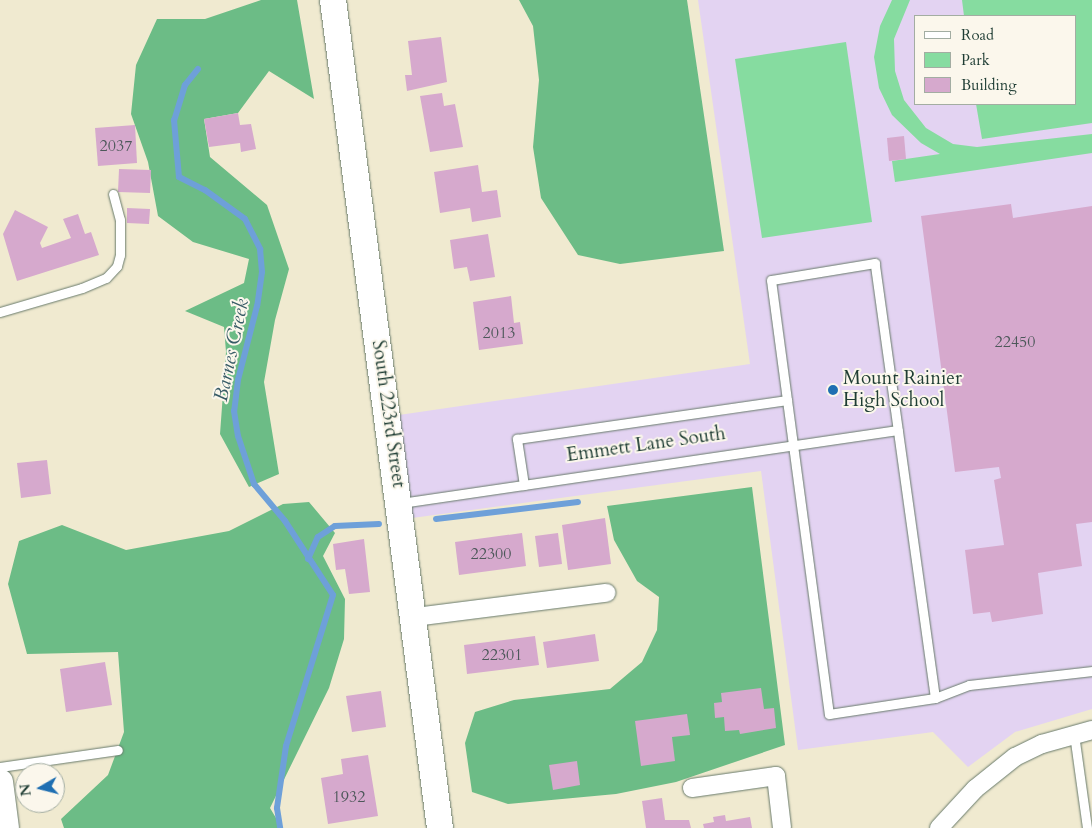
<!DOCTYPE html>
<html>
<head>
<meta charset="utf-8">
<style>
	body { margin:0 }
	#map { position:relative; width:1092px; height:828px; overflow:hidden; background:#f0ead0; font-family:Cardo,serif }
	div>[style] { position:absolute }
	.built>* { inset:0; background:#e3d3f2 }
	.green>* { inset:0; background:#86dca0 }
	.forest>* { inset:0; background:#6cbc86 }
	.stream>* { height:6px; margin:-3px; padding:0 3px; transform-origin:3px; border-radius:3px; background:#6ea0d9 }
	.building>* { inset:0; background:#d6a9cd }
	.roads { filter:drop-shadow(0 0 1px #687a6b) drop-shadow(0 0 1px #687a6b) }
	.lane>* { height:9px; margin:-4.5px; padding:0 4.5px; transform-origin:4.5px; border-radius:4.5px; background:#fff }
	.street>* { height:18px; margin:-9px; padding:0 9px; transform-origin:9px; border-radius:9px; background:#fff }
	.secondary>* { height:26px; margin:-13px; padding:0 13px; transform-origin:13px; border-radius:13px; background:#fff }
	.dots>* { width:14px; height:14px; translate:-50% -50%; box-sizing:border-box; border:2px solid #fbf7ec; border-radius:50% }
	span { translate:-50% -50%; white-space:nowrap; text-align:center; line-height:1.15; -webkit-text-stroke:4px #fbf7ec; paint-order:stroke }
	.number-label { font-size:16px; color:#4d585a }
	.number-label span { -webkit-text-stroke-width:0 }
	.poi-label { font-size:19px; color:#1f3d34 }
	.left { translate:0 -50%; text-align:left }
	.street-label { font-size:19px; color:#1f3d34 }
	.water-label { font-size:20px; color:#375b66; font-style:italic }
	.legend { position:absolute; left:914px; top:15px; width:162px; height:90px; box-sizing:border-box; background:#fbf7ec; border:1px solid #a3ada2; margin:0; padding:6px 9px; list-style:none; font-size:15px; color:#1f3d34 }
	.legend li { display:flex; align-items:center; gap:10px; height:25px }
	.legend b { width:25px; border:1px solid #a3ada2 }
	.north { position:absolute; left:15px; top:763px; width:50px; height:50px; box-sizing:border-box; background:#fbf7ec; border:1px solid #a3ada2; border-radius:50%; rotate:262deg; font-size:14px; font-weight:700; line-height:20px; text-align:center; color:#1f3d34 }
	.north::after { content:''; display:block; margin:auto; width:18px; height:22px; background:#1f6fb2; clip-path:polygon(50% 0,100% 100%,50% 72%,0 100%) }
</style>
</head>
<body>
<div id="map">
	<div class="built">
		<div style="clip-path:polygon(evenodd,698px 0,1092px 0,1092px 709px,1015px 732px,968px 767px,933px 732px,798px 750px,761px 471px,412px 518px,399px 415px,750px 364px,698px 0,916px 16px,1076px 16px,1076px 104px,916px 104px,916px 16px)"></div>
	</div>
	<div class="green">
		<div style="clip-path:polygon(892px 0,910px 0,894px 39px,895px 71px,904px 100px,926px 128px,953px 144px,977px 147px,1092px 134px,1092px 153px,895px 182px,892px 161px,940px 154px,921px 143px,892px 115px,879px 88px,874px 57px,880px 26px)"></div>
		<div style="clip-path:polygon(962px 0,1092px 0,1092px 123px,982px 139px,976px 104px,1076px 104px,1076px 16px,964px 16px)"></div>
		<div style="clip-path:polygon(846px 42px,872px 222px,762px 238px,735px 59px)"></div>
	</div>
	<div class="forest">
		<div style="clip-path:polygon(261px 0,297px 0,314px 99px,269px 71px,238px 113px,204px 119px,210px 157px,267px 205px,289px 269px,275px 320px,264px 382px,279px 474px,249px 487px,220px 434px,226px 352px,224px 327px,185px 311px,244px 283px,249px 259px,193px 242px,158px 216px,148px 162px,131px 114px,136px 65px,157px 19px,205px 19px)"></div>
		<div style="clip-path:polygon(519px 0,687px 0,724px 251px,620px 264px,578px 255px,541px 198px,533px 147px,539px 80px,533px 26px)"></div>
		<div style="clip-path:polygon(752px 487px,785px 745px,676px 782px,616px 794px,508px 804px,472px 792px,465px 743px,475px 712px,514px 700px,610px 689px,642px 662px,657px 630px,659px 597px,637px 581px,614px 540px,607px 506px)"></div>
		<div style="clip-path:polygon(309px 502px,335px 533px,323px 556px,345px 599px,344px 639px,329px 688px,270px 808px,282px 828px,64px 828px,61px 819px,108px 775px,124px 732px,118px 652px,27px 654px,8px 584px,19px 541px,62px 525px,126px 550px,229px 531px,283px 504px)"></div>
	</div>
	<div class="stream">
		<div style="left:198px;top:69px;width:21px;rotate:129deg"></div>
		<div style="left:185px;top:85px;width:37px;rotate:107deg"></div>
		<div style="left:174px;top:120px;width:57px;rotate:85deg"></div>
		<div style="left:179px;top:177px;width:29px;rotate:27deg"></div>
		<div style="left:205px;top:190px;width:49px;rotate:35.9deg"></div>
		<div style="left:245px;top:219px;width:34px;rotate:63deg"></div>
		<div style="left:260px;top:249px;width:23px;rotate:85deg"></div>
		<div style="left:262px;top:272px;width:34px;rotate:98deg"></div>
		<div style="left:257px;top:306px;width:76px;rotate:104.4deg"></div>
		<div style="left:238px;top:380px;width:31px;rotate:97deg"></div>
		<div style="left:234px;top:411px;width:25px;rotate:81deg"></div>
		<div style="left:238px;top:436px;width:51px;rotate:71.6deg"></div>
		<div style="left:254px;top:484px;width:48px;rotate:50deg"></div>
		<div style="left:285px;top:521px;width:88px;rotate:57deg"></div>
		<div style="left:333px;top:595px;width:158px;rotate:107.3deg"></div>
		<div style="left:286px;top:746px;width:63px;rotate:98.3deg"></div>
		<div style="left:277px;top:808px;width:20px;rotate:81deg"></div>
		<div style="left:436px;top:519px;width:143px;rotate:-6.8deg"></div>
		<div style="left:308px;top:559px;width:24px;rotate:-66deg"></div>
		<div style="left:318px;top:537px;width:20px;rotate:-33deg"></div>
		<div style="left:335px;top:526px;width:44px;rotate:-2.6deg"></div>
	</div>
	<div class="building">
		<div style="clip-path:polygon(441px 37px,447px 82px,407px 91px,405px 75px,412px 75px,408px 41px)"></div>
		<div style="clip-path:polygon(442px 93px,444px 106px,455px 104px,463px 147px,430px 152px,420px 96px)"></div>
		<div style="clip-path:polygon(238px 113px,240px 125px,251px 124px,256px 149px,241px 152px,240px 143px,209px 147px,204px 119px)"></div>
		<div style="clip-path:polygon(135px 125px,137px 163px,98px 166px,95px 128px)"></div>
		<div style="clip-path:polygon(904px 136px,906px 159px,889px 161px,887px 138px)"></div>
		<div style="clip-path:polygon(478px 165px,482px 192px,497px 190px,501px 217px,472px 222px,470px 208px,440px 213px,434px 172px)"></div>
		<div style="clip-path:polygon(119px 169px,151px 170px,150px 193px,118px 192px)"></div>
		<div style="clip-path:polygon(1011px 204px,1013px 218px,1092px 206px,1092px 522px,1076px 524px,1082px 566px,1038px 573px,1043px 614px,992px 622px,990px 612px,973px 614px,965px 550px,1004px 545px,994px 480px,1001px 478px,999px 467px,955px 472px,921px 216px)"></div>
		<div style="clip-path:polygon(127px 208px,150px 209px,149px 224px,127px 223px)"></div>
		<div style="clip-path:polygon(15px 210px,48px 227px,40px 243px,42px 248px,71px 238px,63px 219px,78px 214px,85px 234px,91px 232px,99px 255px,17px 281px,3px 234px)"></div>
		<div style="clip-path:polygon(488px 234px,495px 277px,470px 281px,467px 267px,454px 269px,450px 240px)"></div>
		<div style="clip-path:polygon(511px 296px,514px 323px,520px 322px,523px 344px,479px 350px,473px 302px)"></div>
		<div style="clip-path:polygon(47px 460px,51px 494px,21px 498px,17px 463px)"></div>
		<div style="clip-path:polygon(605px 518px,611px 564px,568px 570px,562px 525px)"></div>
		<div style="clip-path:polygon(522px 533px,526px 566px,459px 575px,455px 542px)"></div>
		<div style="clip-path:polygon(558px 533px,562px 564px,539px 567px,535px 536px)"></div>
		<div style="clip-path:polygon(364px 539px,370px 592px,349px 594px,345px 569px,336px 570px,333px 544px)"></div>
		<div style="clip-path:polygon(595px 634px,599px 661px,547px 668px,543px 642px)"></div>
		<div style="clip-path:polygon(535px 636px,539px 665px,467px 674px,464px 645px)"></div>
		<div style="clip-path:polygon(105px 662px,112px 705px,66px 712px,60px 669px)"></div>
		<div style="clip-path:polygon(761px 688px,764px 709px,774px 708px,776px 728px,740px 734px,739px 730px,725px 731px,724px 717px,715px 718px,714px 703px,722px 702px,721px 693px)"></div>
		<div style="clip-path:polygon(381px 691px,386px 727px,352px 732px,346px 696px)"></div>
		<div style="clip-path:polygon(687px 714px,690px 735px,672px 737px,675px 761px,641px 766px,635px 721px)"></div>
		<div style="clip-path:polygon(368px 755px,378px 816px,328px 824px,321px 778px,343px 774px,341px 759px)"></div>
		<div style="clip-path:polygon(577px 761px,580px 785px,553px 790px,549px 765px)"></div>
		<div style="clip-path:polygon(662px 798px,665px 820px,689px 820px,691px 828px,646px 828px,642px 801px)"></div>
		<div style="clip-path:polygon(725px 815px,726px 821px,750px 817px,752px 828px,704px 828px,703px 824px,714px 822px,713px 817px)"></div>
	</div>
	<div class="roads">
		<div class="lane">
			<div style="left:0;top:312px;width:85px;rotate:-16.3deg"></div>
			<div style="left:82px;top:288px;width:26px;rotate:-23deg"></div>
			<div style="left:106px;top:278px;width:16px;rotate:-47deg"></div>
			<div style="left:117px;top:266px;width:11px;rotate:-75deg"></div>
			<div style="left:120px;top:255px;width:35px;rotate:-90deg"></div>
			<div style="left:120px;top:220px;width:27px;rotate:-105deg"></div>
			<div style="left:524px;top:485px;width:47px;rotate:-98.7deg"></div>
			<div style="left:517px;top:439px;width:273px;rotate:-8.2deg"></div>
			<div style="left:401px;top:503px;width:502px;rotate:-8.36deg"></div>
			<div style="left:935px;top:698px;width:439px;rotate:-97.9deg"></div>
			<div style="left:875px;top:263px;width:105px;rotate:170.7deg"></div>
			<div style="left:771px;top:280px;width:438px;rotate:82.4deg"></div>
			<div style="left:829px;top:714px;width:107px;rotate:-8.6deg"></div>
			<div style="left:935px;top:698px;width:36px;rotate:-21deg"></div>
			<div style="left:969px;top:685px;width:124px;rotate:-6.5deg"></div>
			<div style="left:1074px;top:734px;width:95px;rotate:82.1deg"></div>
			<div style="left:0;top:767px;width:119px;rotate:-8.2deg"></div>
		</div>
		<div class="street">
			<div style="left:415px;top:617px;width:193px;rotate:-7.2deg"></div>
			<div style="left:692px;top:788px;width:85px;rotate:-8.1deg"></div>
			<div style="left:776px;top:776px;width:52px;rotate:83.4deg"></div>
			<div style="left:939px;top:828px;width:53px;rotate:-47.3deg"></div>
			<div style="left:975px;top:789px;width:51px;rotate:-38.7deg"></div>
			<div style="left:1015px;top:757px;width:30px;rotate:-26deg"></div>
			<div style="left:1042px;top:744px;width:52px;rotate:-15.6deg"></div>
		</div>
		<div class="secondary">
			<div style="left:333px;top:0;width:835px;rotate:82.64deg"></div>
			<div style="left:0;top:782px;width:46px;rotate:82.6deg"></div>
		</div>
	</div>
	<div class="dots">
		<div style="left:833px;top:390px;background:#1f6fb2"></div>
	</div>
	<div class="number-label">
		<span style="left:116px;top:146px">2037</span>
		<span style="left:499px;top:333px">2013</span>
		<span style="left:1015px;top:342px">22450</span>
		<span style="left:491px;top:554px">22300</span>
		<span style="left:502px;top:655px">22301</span>
		<span style="left:349px;top:797px">1932</span>
	</div>
	<div class="poi-label">
		<span class="left" style="left:843px;top:390px">Mount Rainier<br>High School</span>
	</div>
	<div class="street-label">
		<span style="left:388px;top:414px;rotate:82deg">South 223rd Street</span>
		<span style="left:646px;top:445px;rotate:-8deg">Emmett Lane South</span>
	</div>
	<div class="water-label">
		<span style="left:231px;top:350px;rotate:-78deg">Barnes Creek</span>
	</div>
	<ul class="legend">
	<li><b style="height:6px;background:#fff"></b>Road</li>
	<li><b style="height:14px;background:#86dca0"></b>Park</li>
	<li><b style="height:14px;background:#d6a9cd"></b>Building</li>
	</ul>
	<div class="north">N</div>
</div>
</body>
</html>
